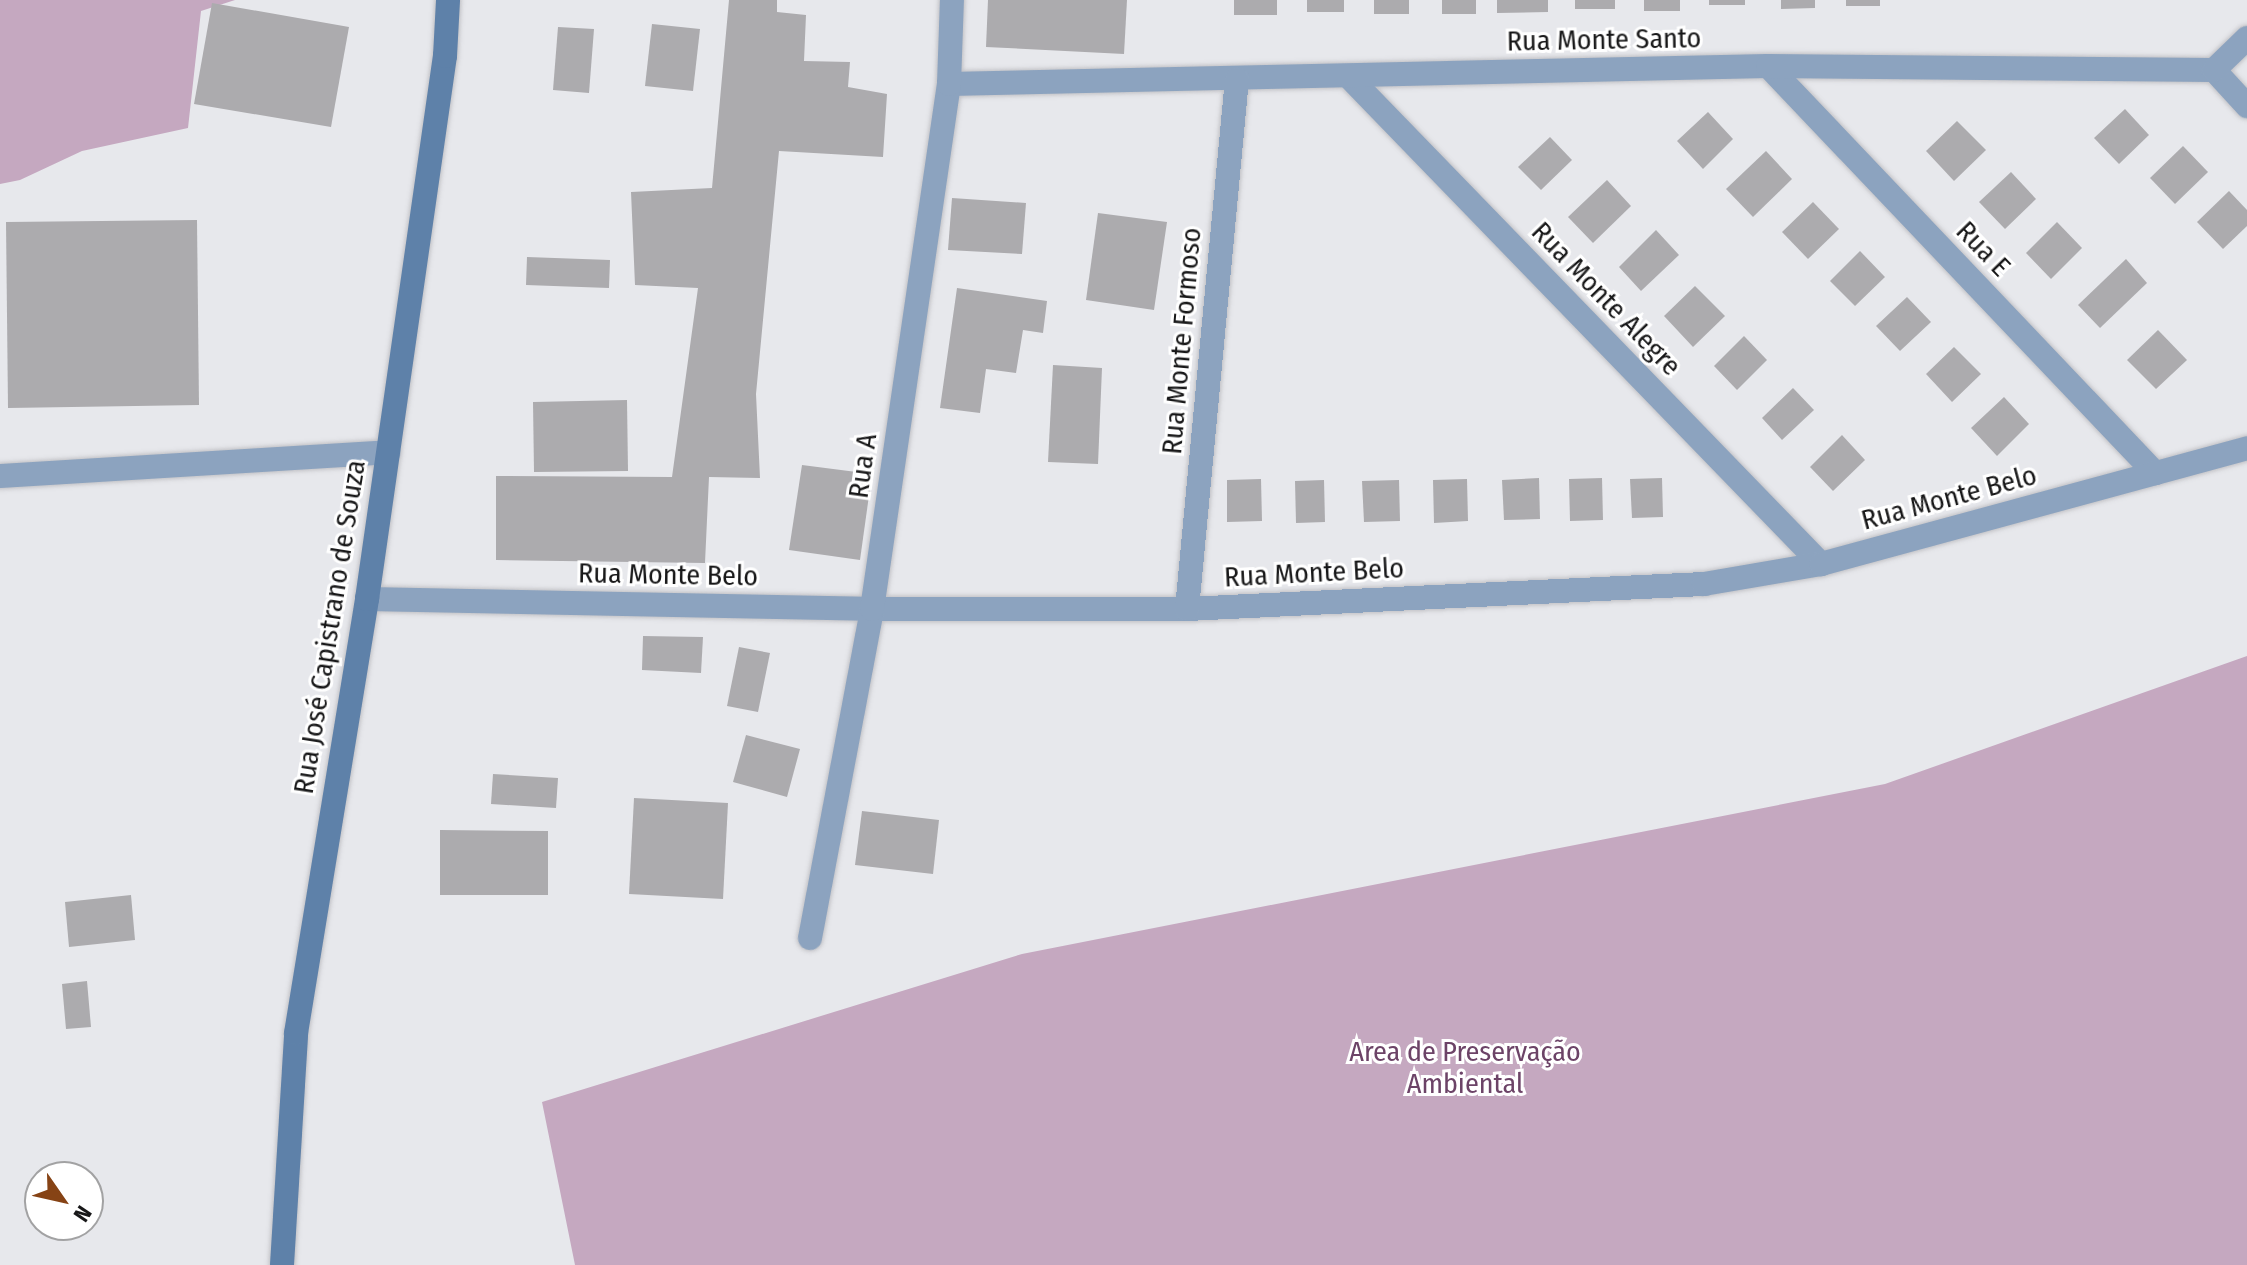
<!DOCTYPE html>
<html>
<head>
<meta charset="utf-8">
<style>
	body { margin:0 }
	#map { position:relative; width:2247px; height:1265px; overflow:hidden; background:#e7e8ec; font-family:"Fira Sans Condensed",sans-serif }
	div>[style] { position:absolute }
	.forest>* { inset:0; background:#c5a8c0 }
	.building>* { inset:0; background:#acabae }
	.roads { filter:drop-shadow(0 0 2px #c2c2c6) drop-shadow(0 0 2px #c2c2c6) }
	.street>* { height:24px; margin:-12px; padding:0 12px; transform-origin:12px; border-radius:12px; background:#8ca3bf }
	.secondary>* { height:24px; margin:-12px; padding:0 12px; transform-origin:12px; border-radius:12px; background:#5e81a9 }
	span { translate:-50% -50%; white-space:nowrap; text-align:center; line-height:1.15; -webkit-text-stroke:6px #fff; paint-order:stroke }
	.street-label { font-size:28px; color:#171718 }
	.park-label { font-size:28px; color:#6c4367 }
	.north { position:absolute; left:24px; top:1161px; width:80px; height:80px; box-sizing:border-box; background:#fff; border:2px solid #a2a2a3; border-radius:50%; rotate:124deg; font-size:22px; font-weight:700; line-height:32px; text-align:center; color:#171718 }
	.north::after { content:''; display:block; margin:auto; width:28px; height:36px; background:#864315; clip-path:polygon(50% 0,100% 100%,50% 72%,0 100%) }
</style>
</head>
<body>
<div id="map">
	<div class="forest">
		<div style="clip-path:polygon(0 0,235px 0,201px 11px,188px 128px,82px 151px,20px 180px,0 184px)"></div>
		<div style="clip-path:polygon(2247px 656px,2247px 1265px,575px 1265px,542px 1102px,1022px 954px,1885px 784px)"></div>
	</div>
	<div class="building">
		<div style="clip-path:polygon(729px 0,777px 0,777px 12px,806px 15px,804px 61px,850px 62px,848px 87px,887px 94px,883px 157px,779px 151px,756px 394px,760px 478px,709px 477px,705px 563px,496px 560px,496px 476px,672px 477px,698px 288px,635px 285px,631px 192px,712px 188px)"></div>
		<div style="clip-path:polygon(988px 0,1127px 0,1124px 54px,986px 47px)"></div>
		<div style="clip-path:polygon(1234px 0,1277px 0,1277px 15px,1234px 15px)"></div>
		<div style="clip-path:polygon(1307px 0,1344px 0,1344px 12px,1307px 12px)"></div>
		<div style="clip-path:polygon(1374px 0,1409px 0,1409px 14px,1374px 14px)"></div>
		<div style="clip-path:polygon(1442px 0,1476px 0,1476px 14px,1442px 14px)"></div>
		<div style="clip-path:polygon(1497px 0,1548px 0,1548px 12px,1497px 13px)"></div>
		<div style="clip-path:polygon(1575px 0,1615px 0,1615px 9px,1575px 9px)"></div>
		<div style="clip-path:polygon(1644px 0,1680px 0,1680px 11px,1644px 11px)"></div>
		<div style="clip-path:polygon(1709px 0,1745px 0,1745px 5px,1709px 5px)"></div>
		<div style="clip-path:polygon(1781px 0,1815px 0,1815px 8px,1781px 9px)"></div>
		<div style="clip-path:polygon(1846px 0,1880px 0,1880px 6px,1846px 6px)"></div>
		<div style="clip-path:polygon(212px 3px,349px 27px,331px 127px,194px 104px)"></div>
		<div style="clip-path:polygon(652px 24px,700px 29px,693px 91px,645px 86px)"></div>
		<div style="clip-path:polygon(558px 27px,594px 29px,589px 93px,553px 90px)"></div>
		<div style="clip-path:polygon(2125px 109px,2149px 135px,2119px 164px,2094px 138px)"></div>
		<div style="clip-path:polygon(1708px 112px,1733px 139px,1703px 169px,1677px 141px)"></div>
		<div style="clip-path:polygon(1957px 121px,1986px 150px,1954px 181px,1926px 151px)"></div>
		<div style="clip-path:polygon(1550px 137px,1572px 160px,1541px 190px,1518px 167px)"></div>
		<div style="clip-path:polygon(2183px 146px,2208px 172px,2175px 204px,2150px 178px)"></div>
		<div style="clip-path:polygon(1766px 151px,1792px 179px,1753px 217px,1726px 189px)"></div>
		<div style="clip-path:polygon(2011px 172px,2036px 199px,2005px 229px,1979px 202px)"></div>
		<div style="clip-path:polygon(1607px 180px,1631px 206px,1593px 243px,1568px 217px)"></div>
		<div style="clip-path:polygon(2229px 191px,2247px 210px,2247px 226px,2223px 249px,2197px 222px)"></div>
		<div style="clip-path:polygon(952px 198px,1026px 203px,1022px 254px,948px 250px)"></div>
		<div style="clip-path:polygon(1813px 202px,1839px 229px,1808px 259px,1782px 232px)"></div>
		<div style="clip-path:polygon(1098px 213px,1167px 222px,1154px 310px,1086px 300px)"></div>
		<div style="clip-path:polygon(197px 220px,199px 405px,8px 408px,6px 222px)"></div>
		<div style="clip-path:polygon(2057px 222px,2082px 248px,2051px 279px,2026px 253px)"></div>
		<div style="clip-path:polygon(1656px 230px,1679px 255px,1641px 291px,1619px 267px)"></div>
		<div style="clip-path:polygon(1860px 251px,1885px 277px,1855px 306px,1830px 281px)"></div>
		<div style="clip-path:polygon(527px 257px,610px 260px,609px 288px,526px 285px)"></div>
		<div style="clip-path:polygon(2126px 259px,2147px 283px,2100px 328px,2078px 305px)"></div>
		<div style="clip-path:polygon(1695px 286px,1725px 316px,1693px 347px,1664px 316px)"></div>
		<div style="clip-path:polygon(957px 288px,1047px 301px,1043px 333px,1023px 330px,1016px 373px,986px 369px,980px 413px,940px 408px)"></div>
		<div style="clip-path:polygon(1907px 297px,1931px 322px,1900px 351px,1876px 326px)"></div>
		<div style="clip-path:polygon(2158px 330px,2187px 360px,2156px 389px,2127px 360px)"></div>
		<div style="clip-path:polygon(1744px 336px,1767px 360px,1737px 390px,1714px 366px)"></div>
		<div style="clip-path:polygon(1954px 347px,1981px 374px,1952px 402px,1926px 374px)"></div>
		<div style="clip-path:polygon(1053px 365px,1102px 368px,1098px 464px,1048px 462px)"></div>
		<div style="clip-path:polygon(1793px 388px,1814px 410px,1782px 440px,1762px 418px)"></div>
		<div style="clip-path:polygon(2004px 397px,2029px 424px,1997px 456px,1971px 428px)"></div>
		<div style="clip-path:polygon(627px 400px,628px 471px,534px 472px,533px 402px)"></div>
		<div style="clip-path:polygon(1842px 435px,1865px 460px,1833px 491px,1810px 467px)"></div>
		<div style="clip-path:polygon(802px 465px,872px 474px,860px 560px,789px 550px)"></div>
		<div style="clip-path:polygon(1539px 478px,1540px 519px,1504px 520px,1502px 480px)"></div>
		<div style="clip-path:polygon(1602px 478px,1603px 520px,1570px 521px,1569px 479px)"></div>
		<div style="clip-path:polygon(1662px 478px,1663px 517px,1632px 518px,1630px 479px)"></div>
		<div style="clip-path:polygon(1261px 479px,1262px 521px,1227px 522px,1227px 480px)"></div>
		<div style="clip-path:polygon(1467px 479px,1468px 521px,1434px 523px,1433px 480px)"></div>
		<div style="clip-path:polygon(1324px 480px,1325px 522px,1296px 523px,1295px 481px)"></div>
		<div style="clip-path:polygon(1399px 480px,1400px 521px,1364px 522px,1362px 481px)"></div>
		<div style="clip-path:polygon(643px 636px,703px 637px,701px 673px,642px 670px)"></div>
		<div style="clip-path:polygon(739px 647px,770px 653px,758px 712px,727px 706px)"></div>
		<div style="clip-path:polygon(746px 735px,800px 749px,787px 797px,733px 782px)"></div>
		<div style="clip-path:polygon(493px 774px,558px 778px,556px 808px,491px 804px)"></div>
		<div style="clip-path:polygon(634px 798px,728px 803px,723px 899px,629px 894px)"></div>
		<div style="clip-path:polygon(862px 811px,939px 820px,933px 874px,855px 865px)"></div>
		<div style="clip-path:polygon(440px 830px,548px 831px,548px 895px,440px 895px)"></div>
		<div style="clip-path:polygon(131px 895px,135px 940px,69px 947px,65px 902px)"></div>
		<div style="clip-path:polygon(87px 981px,91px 1027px,66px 1029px,62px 984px)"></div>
	</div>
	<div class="roads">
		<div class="street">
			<div style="left:1768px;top:66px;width:562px;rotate:46.44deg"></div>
			<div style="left:2214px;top:70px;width:49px;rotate:47.5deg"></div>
			<div style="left:1348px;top:76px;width:680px;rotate:45.89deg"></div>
			<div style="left:949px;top:84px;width:819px;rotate:-1.26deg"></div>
			<div style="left:1768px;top:66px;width:446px;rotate:0.5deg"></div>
			<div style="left:2214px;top:70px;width:46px;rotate:-44.1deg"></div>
			<div style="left:0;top:476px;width:389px;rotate:-3.5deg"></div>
			<div style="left:367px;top:599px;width:505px;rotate:1.13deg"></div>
			<div style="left:872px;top:609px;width:315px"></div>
			<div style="left:1187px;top:609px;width:518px;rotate:-2.77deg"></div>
			<div style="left:1704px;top:584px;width:119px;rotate:-9.7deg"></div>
			<div style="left:1821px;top:564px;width:442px;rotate:-15.2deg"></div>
			<div style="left:1187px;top:609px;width:532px;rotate:-84.61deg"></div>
			<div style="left:810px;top:938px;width:335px;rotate:-79.3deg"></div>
			<div style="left:872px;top:609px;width:531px;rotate:-81.66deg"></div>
			<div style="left:949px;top:84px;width:84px;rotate:-88deg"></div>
		</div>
		<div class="secondary">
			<div style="left:282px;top:1265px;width:232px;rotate:-86.5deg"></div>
			<div style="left:296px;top:1033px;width:440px;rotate:-80.7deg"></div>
			<div style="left:367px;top:599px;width:549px;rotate:-81.83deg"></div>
			<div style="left:445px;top:56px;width:56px;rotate:-86.9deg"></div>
		</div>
	</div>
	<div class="street-label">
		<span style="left:1604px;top:40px;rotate:-1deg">Rua Monte Santo</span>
		<span style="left:1983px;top:249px;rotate:46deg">Rua E</span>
		<span style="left:1606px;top:299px;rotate:46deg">Rua Monte Alegre</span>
		<span style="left:1182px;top:341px;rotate:-85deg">Rua Monte Formoso</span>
		<span style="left:863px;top:466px;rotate:-82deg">Rua A</span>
		<span style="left:1949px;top:498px;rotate:-15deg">Rua Monte Belo</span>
		<span style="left:1314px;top:573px;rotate:-3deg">Rua Monte Belo</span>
		<span style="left:668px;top:575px;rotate:1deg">Rua Monte Belo</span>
		<span style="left:330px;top:627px;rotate:-81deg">Rua José Capistrano de Souza</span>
	</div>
	<div class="park-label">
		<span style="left:1465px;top:1068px">Area de Preservação<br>Ambiental</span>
	</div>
	<div class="north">N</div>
</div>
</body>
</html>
